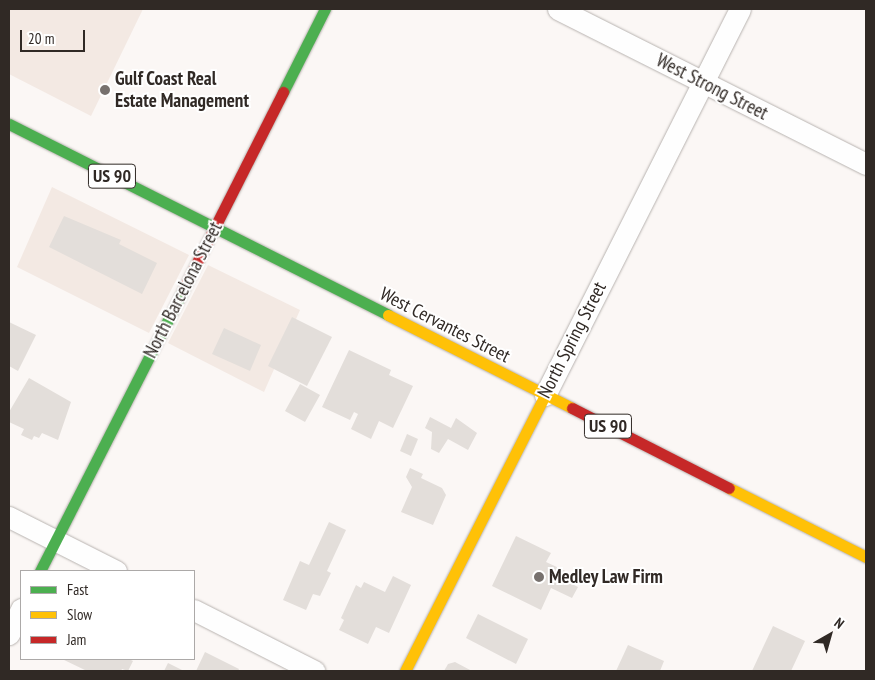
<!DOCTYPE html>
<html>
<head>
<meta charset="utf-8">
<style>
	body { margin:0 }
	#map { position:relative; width:875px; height:680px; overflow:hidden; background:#fbf7f5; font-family:"PT Sans Narrow",sans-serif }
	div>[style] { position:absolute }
	.built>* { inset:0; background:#f3e9e3 }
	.building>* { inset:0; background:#e3deda }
	.roads { filter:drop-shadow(0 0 1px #b8b3b0) drop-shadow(0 0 1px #b8b3b0) }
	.street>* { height:21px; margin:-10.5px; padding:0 10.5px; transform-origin:10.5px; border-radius:10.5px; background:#fefefe }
	.fast>* { height:11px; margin:-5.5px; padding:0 5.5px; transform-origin:5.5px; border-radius:5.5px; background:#4caf50 }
	.slow>* { height:11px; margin:-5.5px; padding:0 5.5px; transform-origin:5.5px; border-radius:5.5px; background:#ffc107 }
	.jam>* { height:11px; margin:-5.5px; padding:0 5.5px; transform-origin:5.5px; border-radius:5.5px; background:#c62828 }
	.dots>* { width:14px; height:14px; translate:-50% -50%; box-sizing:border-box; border:2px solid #fff; border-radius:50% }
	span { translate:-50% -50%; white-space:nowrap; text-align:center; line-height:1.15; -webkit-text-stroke:4px #fff; paint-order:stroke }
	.shield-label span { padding:1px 4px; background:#fff; border:1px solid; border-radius:4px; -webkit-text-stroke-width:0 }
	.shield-label { font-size:18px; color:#302925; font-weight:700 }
	.poi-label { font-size:19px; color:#302925; font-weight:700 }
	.left { translate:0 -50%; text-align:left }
	.street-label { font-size:19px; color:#302925 }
	.frame { position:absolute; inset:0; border:10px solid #302925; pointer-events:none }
	.legend { position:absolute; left:20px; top:570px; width:175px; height:90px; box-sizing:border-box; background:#fff; border:1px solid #aca9a8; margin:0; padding:6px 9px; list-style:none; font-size:15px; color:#302925 }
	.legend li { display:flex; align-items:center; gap:10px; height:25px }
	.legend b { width:25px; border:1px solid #aca9a8 }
	.north { position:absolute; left:805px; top:610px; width:50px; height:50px; -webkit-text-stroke:4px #fff; paint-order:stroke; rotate:38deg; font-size:14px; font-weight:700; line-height:20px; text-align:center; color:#302925 }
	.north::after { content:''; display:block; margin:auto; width:18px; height:22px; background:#302925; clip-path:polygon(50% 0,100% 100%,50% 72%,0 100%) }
	.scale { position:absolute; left:20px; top:30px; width:65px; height:22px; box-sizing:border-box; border:2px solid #302925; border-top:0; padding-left:6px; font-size:15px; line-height:18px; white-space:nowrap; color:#302925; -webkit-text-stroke:4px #fff; paint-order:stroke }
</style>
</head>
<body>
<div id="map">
	<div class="built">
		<div style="clip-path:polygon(9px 9px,143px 9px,91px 116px,9px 74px)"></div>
		<div style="clip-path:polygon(52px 187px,189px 255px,149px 333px,17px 267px)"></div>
		<div style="clip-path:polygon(208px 265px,300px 310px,264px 392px,168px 343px)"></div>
	</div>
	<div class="building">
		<div style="clip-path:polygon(64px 216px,121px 240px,119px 244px,157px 263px,142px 294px,49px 247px)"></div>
		<div style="clip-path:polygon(292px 317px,332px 337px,307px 386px,268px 366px)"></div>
		<div style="clip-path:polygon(9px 322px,36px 335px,18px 371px,9px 366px)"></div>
		<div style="clip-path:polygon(224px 328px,261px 345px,250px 371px,212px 354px)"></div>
		<div style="clip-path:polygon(349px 350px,391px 370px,389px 375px,413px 386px,393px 428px,379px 421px,371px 439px,351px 429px,358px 414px,354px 412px,350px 420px,322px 407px)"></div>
		<div style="clip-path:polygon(29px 378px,71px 402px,58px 440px,42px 433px,39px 438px,34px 436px,32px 440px,21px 435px,24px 429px,9px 422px,9px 412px)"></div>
		<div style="clip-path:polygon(300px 384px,320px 395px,305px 422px,285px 411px)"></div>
		<div style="clip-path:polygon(430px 417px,451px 428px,456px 418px,477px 433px,468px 450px,448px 439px,439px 453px,431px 449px,432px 432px,425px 428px)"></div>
		<div style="clip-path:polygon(407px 434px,418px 439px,411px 456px,400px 451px)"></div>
		<div style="clip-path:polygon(410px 468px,423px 474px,421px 478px,442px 488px,446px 495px,433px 525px,401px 512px,412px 487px,406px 477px)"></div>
		<div style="clip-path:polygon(329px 522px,346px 530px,327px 571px,331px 573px,320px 596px,313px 594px,306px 610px,283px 600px,300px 561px,309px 565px)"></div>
		<div style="clip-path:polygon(516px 536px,551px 553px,546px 562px,572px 574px,568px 582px,578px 587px,572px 598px,551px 588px,541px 610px,492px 586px)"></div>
		<div style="clip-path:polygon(393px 576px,411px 585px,389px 633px,376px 627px,368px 644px,339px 630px,344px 620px,341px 618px,356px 585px,361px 588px,364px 582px,385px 592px)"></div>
		<div style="clip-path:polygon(478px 614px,528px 639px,516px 664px,466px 638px)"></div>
		<div style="clip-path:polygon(773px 626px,805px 641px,791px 671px,752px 671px)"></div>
		<div style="clip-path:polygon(628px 645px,664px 661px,660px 671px,616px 671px)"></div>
		<div style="clip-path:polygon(205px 652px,239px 669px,238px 671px,196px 671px)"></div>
		<div style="clip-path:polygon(62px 659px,129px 659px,133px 661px,128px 671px,122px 669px,121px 671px,87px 671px)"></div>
		<div style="clip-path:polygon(455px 662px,472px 671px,444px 671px,448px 664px)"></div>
		<div style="clip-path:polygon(168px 663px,184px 671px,164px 671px)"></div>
	</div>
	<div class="roads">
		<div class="street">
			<div style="left:558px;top:9px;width:345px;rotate:26.7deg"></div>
			<div style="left:545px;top:395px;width:432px;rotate:-63.2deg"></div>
			<div style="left:9px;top:517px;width:120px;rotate:26.8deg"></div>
			<div style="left:194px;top:610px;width:135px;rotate:26.9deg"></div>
			<div style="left:9px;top:634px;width:28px;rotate:-64deg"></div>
		</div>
		<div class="fast">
			<div style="left:283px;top:92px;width:93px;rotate:-63.2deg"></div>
			<div style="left:9px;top:124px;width:424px;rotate:26.7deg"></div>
			<div style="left:40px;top:571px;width:315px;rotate:-63deg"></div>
		</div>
		<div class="slow">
			<div style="left:388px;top:315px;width:206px;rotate:26.8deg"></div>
			<div style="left:729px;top:488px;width:153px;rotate:26.7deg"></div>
			<div style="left:405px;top:671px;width:309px;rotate:-63.1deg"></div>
		</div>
		<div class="jam">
			<div style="left:183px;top:290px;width:222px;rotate:-63.2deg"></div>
			<div style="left:572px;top:408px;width:176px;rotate:27deg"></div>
		</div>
	</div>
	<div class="dots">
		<div style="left:105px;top:90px;background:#77716e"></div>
		<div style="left:539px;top:577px;background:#77716e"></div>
	</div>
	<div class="shield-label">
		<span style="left:112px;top:176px">US 90</span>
		<span style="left:608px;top:426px">US 90</span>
	</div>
	<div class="poi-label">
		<span class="left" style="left:115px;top:90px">Gulf Coast Real<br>Estate Management</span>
		<span class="left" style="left:549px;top:577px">Medley Law Firm</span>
	</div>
	<div class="street-label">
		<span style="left:712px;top:87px;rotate:27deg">West Strong Street</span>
		<span style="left:183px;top:290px;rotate:-63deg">North Barcelona Street</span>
		<span style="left:445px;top:325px;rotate:27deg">West Cervantes Street</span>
		<span style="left:572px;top:340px;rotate:-63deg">North Spring Street</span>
	</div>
	<div class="frame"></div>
	<ul class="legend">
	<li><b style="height:6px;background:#4caf50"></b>Fast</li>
	<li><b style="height:6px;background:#ffc107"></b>Slow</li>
	<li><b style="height:6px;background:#c62828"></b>Jam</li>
	</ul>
	<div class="north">N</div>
	<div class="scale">20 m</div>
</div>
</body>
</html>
